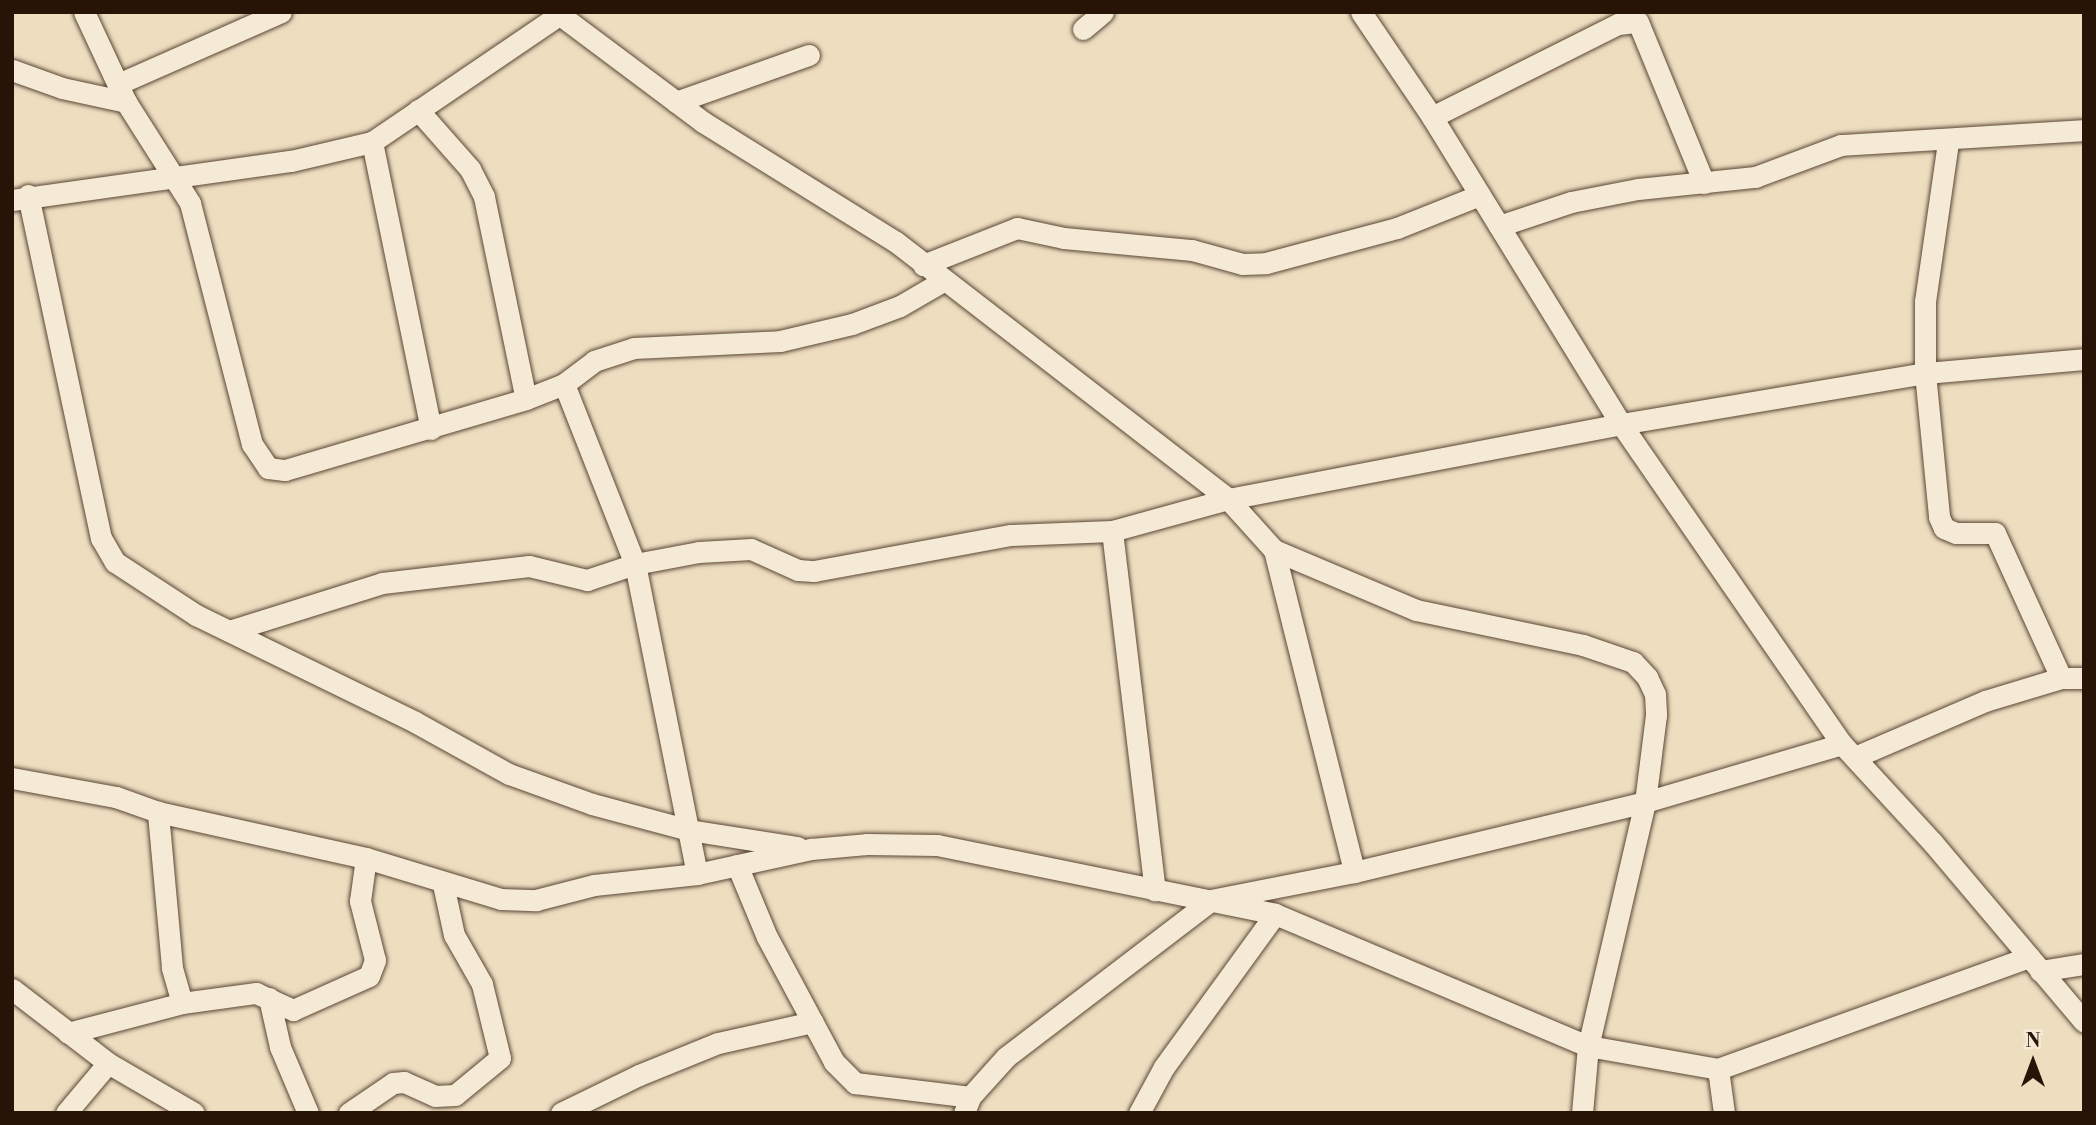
<!DOCTYPE html>
<html>
<head>
<meta charset="utf-8">
<style>
	body { margin:0 }
	#map { position:relative; width:2096px; height:1125px; overflow:hidden; background:#eedec0; font-family:"Libre Bodoni",serif }
	div>[style] { position:absolute }
	.roads { filter:drop-shadow(0 0 2px #5a4635) drop-shadow(0 0 2px #5a4635) }
	.minor>* { height:21px; margin:-10.5px; padding:0 10.5px; transform-origin:10.5px; border-radius:10.5px; background:#f4ead6 }
	span { translate:-50% -50%; white-space:nowrap; text-align:center; line-height:1.15; -webkit-text-stroke:6px #f4ead6; paint-order:stroke }
	.frame { position:absolute; inset:0; border:14px solid #281307; pointer-events:none }
	.north { position:absolute; left:1998px; top:1027px; width:70px; height:70px; -webkit-text-stroke:5px #f4ead6; paint-order:stroke; rotate:0deg; font-size:19px; font-weight:700; line-height:28px; text-align:center; color:#281307 }
	.north::after { content:''; display:block; margin:auto; width:24px; height:32px; background:#281307; clip-path:polygon(50% 0,100% 100%,50% 72%,0 100%) }
</style>
</head>
<body>
<div id="map">
	<div class="roads">
		<div class="minor">
			<div style="left:84px;top:12px;width:99px;rotate:65deg"></div>
			<div style="left:126px;top:102px;width:120px;rotate:57.6deg"></div>
			<div style="left:190px;top:203px;width:249px;rotate:75.6deg"></div>
			<div style="left:252px;top:444px;width:29px;rotate:56deg"></div>
			<div style="left:268px;top:468px;width:17px;rotate:7deg"></div>
			<div style="left:285px;top:470px;width:251px;rotate:-16.4deg"></div>
			<div style="left:526px;top:399px;width:41px;rotate:-21.5deg"></div>
			<div style="left:564px;top:384px;width:38px;rotate:-37deg"></div>
			<div style="left:594px;top:361px;width:42px;rotate:-18deg"></div>
			<div style="left:634px;top:348px;width:146px;rotate:-2.7deg"></div>
			<div style="left:780px;top:341px;width:74px;rotate:-13.3deg"></div>
			<div style="left:852px;top:324px;width:51px;rotate:-20.6deg"></div>
			<div style="left:900px;top:306px;width:50px;rotate:-30.2deg"></div>
			<div style="left:556px;top:12px;width:184px;rotate:36.8deg"></div>
			<div style="left:703px;top:122px;width:227px;rotate:31.9deg"></div>
			<div style="left:896px;top:242px;width:420px;rotate:37.7deg"></div>
			<div style="left:1228px;top:499px;width:400px;rotate:-10.8deg"></div>
			<div style="left:1621px;top:424px;width:308px;rotate:-9.5deg"></div>
			<div style="left:1925px;top:373px;width:160px;rotate:-5deg"></div>
			<div style="left:1361px;top:12px;width:127px;rotate:55.9deg"></div>
			<div style="left:1432px;top:117px;width:361px;rotate:58.4deg"></div>
			<div style="left:1621px;top:424px;width:389px;rotate:55.4deg"></div>
			<div style="left:1842px;top:744px;width:134px;rotate:47.4deg"></div>
			<div style="left:1933px;top:843px;width:234px;rotate:49.8deg"></div>
			<div style="left:1083px;top:29px;width:26px;rotate:-40deg"></div>
			<div style="left:12px;top:70px;width:53px;rotate:19.8deg"></div>
			<div style="left:62px;top:88px;width:66px;rotate:12.3deg"></div>
			<div style="left:118px;top:84px;width:178px;rotate:-23.8deg"></div>
			<div style="left:676px;top:102px;width:141px;rotate:-19.5deg"></div>
			<div style="left:418px;top:110px;width:79px;rotate:48.6deg"></div>
			<div style="left:470px;top:169px;width:31px;rotate:63deg"></div>
			<div style="left:484px;top:197px;width:206px;rotate:78.3deg"></div>
			<div style="left:1432px;top:117px;width:208px;rotate:-26.6deg"></div>
			<div style="left:1618px;top:24px;width:20px;rotate:-6deg"></div>
			<div style="left:1638px;top:22px;width:174px;rotate:67.7deg"></div>
			<div style="left:372px;top:142px;width:293px;rotate:78.4deg"></div>
			<div style="left:1948px;top:142px;width:161px;rotate:98.2deg"></div>
			<div style="left:1925px;top:301px;width:72px;rotate:90deg"></div>
			<div style="left:1925px;top:373px;width:145px;rotate:84.4deg"></div>
			<div style="left:1939px;top:517px;width:12px;rotate:66deg"></div>
			<div style="left:1944px;top:528px;width:13px;rotate:23deg"></div>
			<div style="left:1956px;top:533px;width:39px"></div>
			<div style="left:1995px;top:533px;width:159px;rotate:65.5deg"></div>
			<div style="left:28px;top:195px;width:351px;rotate:78deg"></div>
			<div style="left:101px;top:538px;width:28px;rotate:60deg"></div>
			<div style="left:115px;top:562px;width:97px;rotate:33.2deg"></div>
			<div style="left:196px;top:615px;width:244px;rotate:26deg"></div>
			<div style="left:415px;top:722px;width:107px;rotate:29deg"></div>
			<div style="left:509px;top:774px;width:88px;rotate:19.9deg"></div>
			<div style="left:592px;top:804px;width:100px;rotate:15deg"></div>
			<div style="left:689px;top:830px;width:110px;rotate:8.9deg"></div>
			<div style="left:12px;top:200px;width:282px;rotate:-8deg"></div>
			<div style="left:291px;top:161px;width:83px;rotate:-13.2deg"></div>
			<div style="left:372px;top:142px;width:226px;rotate:-34.2deg"></div>
			<div style="left:1499px;top:226px;width:76px;rotate:-18.4deg"></div>
			<div style="left:1571px;top:202px;width:68px;rotate:-11deg"></div>
			<div style="left:1638px;top:189px;width:118px;rotate:-5.9deg"></div>
			<div style="left:1755px;top:177px;width:92px;rotate:-20.4deg"></div>
			<div style="left:1841px;top:145px;width:243px;rotate:-3.5deg"></div>
			<div style="left:923px;top:265px;width:101px;rotate:-21.5deg"></div>
			<div style="left:1017px;top:228px;width:48px;rotate:12deg"></div>
			<div style="left:1064px;top:238px;width:129px;rotate:5.4deg"></div>
			<div style="left:1192px;top:250px;width:52px;rotate:15.6deg"></div>
			<div style="left:1242px;top:264px;width:24px;rotate:-2deg"></div>
			<div style="left:1266px;top:263px;width:136px;rotate:-15deg"></div>
			<div style="left:1397px;top:228px;width:89px;rotate:-21.7deg"></div>
			<div style="left:564px;top:384px;width:193px;rotate:68.5deg"></div>
			<div style="left:635px;top:564px;width:316px;rotate:78.7deg"></div>
			<div style="left:1112px;top:531px;width:362px;rotate:83.2deg"></div>
			<div style="left:1274px;top:550px;width:154px;rotate:22.9deg"></div>
			<div style="left:1416px;top:610px;width:171px;rotate:11.8deg"></div>
			<div style="left:1583px;top:645px;width:53px;rotate:18.8deg"></div>
			<div style="left:1633px;top:662px;width:21px;rotate:47deg"></div>
			<div style="left:1647px;top:677px;width:19px;rotate:65deg"></div>
			<div style="left:1655px;top:694px;width:21px;rotate:87deg"></div>
			<div style="left:1656px;top:715px;width:88px;rotate:97.2deg"></div>
			<div style="left:1645px;top:802px;width:251px;rotate:103.1deg"></div>
			<div style="left:1588px;top:1046px;width:67px;rotate:95.1deg"></div>
			<div style="left:229px;top:631px;width:160px;rotate:-17.4deg"></div>
			<div style="left:382px;top:583px;width:148px;rotate:-6.6deg"></div>
			<div style="left:529px;top:566px;width:60px;rotate:13.6deg"></div>
			<div style="left:587px;top:580px;width:51px;rotate:-18.4deg"></div>
			<div style="left:635px;top:564px;width:65px;rotate:-10.6deg"></div>
			<div style="left:699px;top:552px;width:52px;rotate:-3.3deg"></div>
			<div style="left:751px;top:549px;width:51px;rotate:24.1deg"></div>
			<div style="left:798px;top:570px;width:16px;rotate:4deg"></div>
			<div style="left:814px;top:571px;width:200px;rotate:-10.4deg"></div>
			<div style="left:1011px;top:535px;width:101px;rotate:-2.3deg"></div>
			<div style="left:1112px;top:531px;width:120px;rotate:-15.4deg"></div>
			<div style="left:1228px;top:499px;width:69px;rotate:48deg"></div>
			<div style="left:1274px;top:550px;width:332px;rotate:76deg"></div>
			<div style="left:1855px;top:757px;width:142px;rotate:-23.3deg"></div>
			<div style="left:1985px;top:701px;width:79px;rotate:-16.8deg"></div>
			<div style="left:2061px;top:678px;width:23px"></div>
			<div style="left:12px;top:778px;width:106px;rotate:10.4deg"></div>
			<div style="left:116px;top:797px;width:45px;rotate:19.7deg"></div>
			<div style="left:158px;top:812px;width:213px;rotate:12.5deg"></div>
			<div style="left:366px;top:858px;width:141px;rotate:16.9deg"></div>
			<div style="left:501px;top:899px;width:35px;rotate:2deg"></div>
			<div style="left:536px;top:900px;width:60px;rotate:-14.5deg"></div>
			<div style="left:594px;top:885px;width:104px;rotate:-6.1deg"></div>
			<div style="left:697px;top:874px;width:117px;rotate:-12.4deg"></div>
			<div style="left:811px;top:849px;width:56px;rotate:-5.1deg"></div>
			<div style="left:867px;top:844px;width:70px;rotate:0.8deg"></div>
			<div style="left:937px;top:845px;width:345px;rotate:11.5deg"></div>
			<div style="left:1275px;top:914px;width:340px;rotate:22.9deg"></div>
			<div style="left:1588px;top:1046px;width:132px;rotate:10deg"></div>
			<div style="left:1718px;top:1069px;width:331px;rotate:-19.8deg"></div>
			<div style="left:737px;top:865px;width:78px;rotate:67.4deg"></div>
			<div style="left:767px;top:937px;width:142px;rotate:61.8deg"></div>
			<div style="left:834px;top:1062px;width:30px;rotate:45deg"></div>
			<div style="left:855px;top:1083px;width:116px;rotate:6.9deg"></div>
			<div style="left:2040px;top:971px;width:45px;rotate:-9deg"></div>
			<div style="left:12px;top:989px;width:121px;rotate:37.6deg"></div>
			<div style="left:108px;top:1063px;width:99px;rotate:30.2deg"></div>
			<div style="left:269px;top:998px;width:50px;rotate:77.3deg"></div>
			<div style="left:280px;top:1047px;width:72px;rotate:67deg"></div>
			<div style="left:182px;top:1003px;width:75px;rotate:-7.7deg"></div>
			<div style="left:256px;top:993px;width:41px;rotate:24.7deg"></div>
			<div style="left:293px;top:1010px;width:83px;rotate:-24.1deg"></div>
			<div style="left:369px;top:976px;width:17px;rotate:-69deg"></div>
			<div style="left:375px;top:960px;width:61px;rotate:-104.3deg"></div>
			<div style="left:360px;top:901px;width:43px;rotate:-82.1deg"></div>
			<div style="left:68px;top:1033px;width:118px;rotate:-14.7deg"></div>
			<div style="left:182px;top:1003px;width:37px;rotate:-106deg"></div>
			<div style="left:172px;top:967px;width:156px;rotate:-95.2deg"></div>
			<div style="left:1718px;top:1069px;width:44px;rotate:82.2deg"></div>
			<div style="left:66px;top:1113px;width:65px;rotate:-50deg"></div>
			<div style="left:349px;top:1113px;width:53px;rotate:-34.3deg"></div>
			<div style="left:393px;top:1083px;width:11px;rotate:-5deg"></div>
			<div style="left:404px;top:1082px;width:34px;rotate:24deg"></div>
			<div style="left:435px;top:1096px;width:20px;rotate:-3deg"></div>
			<div style="left:455px;top:1095px;width:58px;rotate:-39.4deg"></div>
			<div style="left:500px;top:1058px;width:76px;rotate:-103.7deg"></div>
			<div style="left:482px;top:984px;width:56px;rotate:-119.7deg"></div>
			<div style="left:454px;top:935px;width:52px;rotate:-102.2deg"></div>
			<div style="left:561px;top:1113px;width:87px;rotate:-26deg"></div>
			<div style="left:639px;top:1075px;width:85px;rotate:-22.1deg"></div>
			<div style="left:718px;top:1043px;width:97px;rotate:-12.5deg"></div>
			<div style="left:964px;top:1113px;width:17px;rotate:-69deg"></div>
			<div style="left:970px;top:1097px;width:54px;rotate:-48deg"></div>
			<div style="left:1006px;top:1057px;width:258px;rotate:-37.4deg"></div>
			<div style="left:1211px;top:900px;width:146px;rotate:-11.1deg"></div>
			<div style="left:1354px;top:872px;width:299px;rotate:-13.5deg"></div>
			<div style="left:1645px;top:802px;width:205px;rotate:-16.4deg"></div>
			<div style="left:1139px;top:1113px;width:52px;rotate:-61.5deg"></div>
			<div style="left:1164px;top:1067px;width:189px;rotate:-54deg"></div>
		</div>
	</div>
	<div class="frame"></div>
	<div class="north">N</div>
</div>
</body>
</html>
